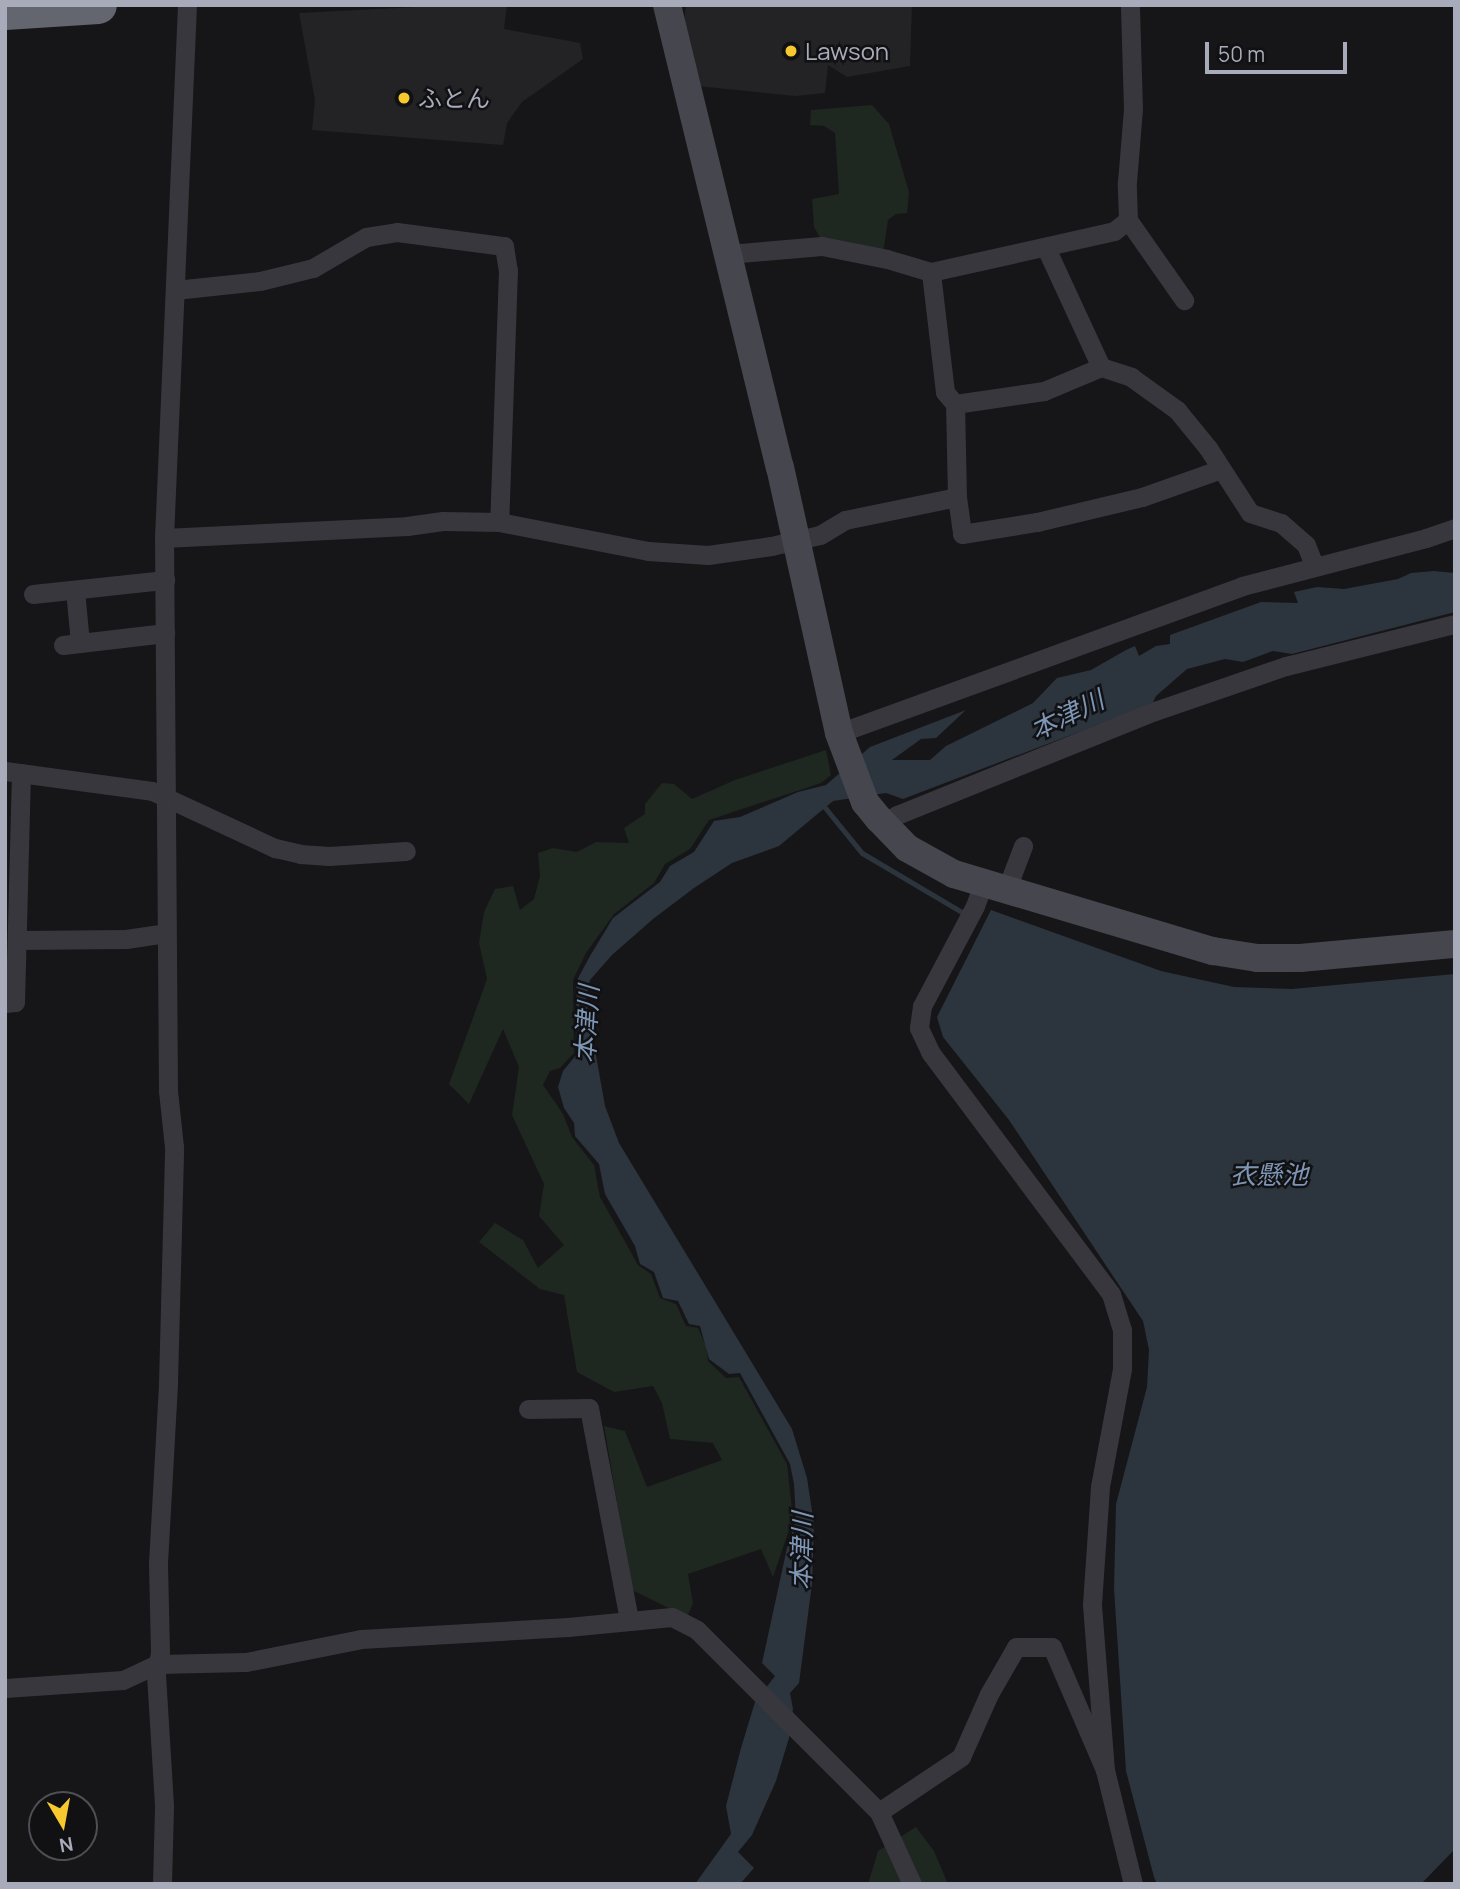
<!DOCTYPE html>
<html>
<head>
<meta charset="utf-8">
<style>
	body { margin:0 }
	#map { position:relative; width:1460px; height:1889px; overflow:hidden; background:#161618; font-family:Manrope,"Noto Sans JP",sans-serif }
	div>[style] { position:absolute }
	.built>* { inset:0; background:#232225 }
	.green>* { inset:0; background:#1e2720 }
	.water>* { inset:0; background:#2c343d }
	.stream>* { height:5px; margin:-2.5px; padding:0 2.5px; transform-origin:2.5px; border-radius:2.5px; background:#2c343d }
	.street>* { height:19px; margin:-9.5px; padding:0 9.5px; transform-origin:9.5px; border-radius:9.5px; background:#37373d }
	.secondary>* { height:28px; margin:-14px; padding:0 14px; transform-origin:14px; border-radius:14px; background:#45464e }
	.highway>* { height:37px; margin:-18.5px; padding:0 18.5px; transform-origin:18.5px; border-radius:18.5px; background:#63656f }
	.dots>* { width:19px; height:19px; translate:-50% -50%; box-sizing:border-box; border:4px solid #111113; border-radius:50% }
	span { translate:-50% -50%; white-space:nowrap; text-align:center; line-height:1.15; -webkit-text-stroke:5px #111113; paint-order:stroke }
	.poi-label { font-size:24px; color:#a8abb9 }
	.left { translate:0 -50%; text-align:left }
	.water-label { font-size:26px; color:#7e96b5; font-style:italic }
	.frame { position:absolute; inset:0; border:7px solid #a8abb9; pointer-events:none }
	.north { position:absolute; left:28px; top:1791px; width:70px; height:70px; box-sizing:border-box; background:#111113; border:2px solid #4d4f55; border-radius:50%; rotate:170deg; font-size:19px; font-weight:700; line-height:28px; text-align:center; color:#a8abb9 }
	.north::after { content:''; display:block; margin:auto; width:24px; height:32px; background:#f8c92f; clip-path:polygon(50% 0,100% 100%,50% 72%,0 100%) }
	.scale { position:absolute; left:1205px; top:42px; width:142px; height:32px; box-sizing:border-box; border:4px solid #a8abb9; border-top:0; padding-left:9px; font-size:21px; line-height:24px; white-space:nowrap; color:#a8abb9; -webkit-text-stroke:5px #111113; paint-order:stroke }
</style>
</head>
<body>
<div id="map">
	<div class="built">
		<div style="clip-path:polygon(457px 5px,507px 5px,504px 29px,580px 43px,583px 59px,522px 102px,507px 123px,503px 145px,312px 130px,315px 100px,299px 13px)"></div>
		<div style="clip-path:polygon(686px 5px,912px 5px,910px 66px,847px 77px,828px 65px,825px 93px,795px 96px,697px 86px,683px 29px)"></div>
	</div>
	<div class="green">
		<div style="clip-path:polygon(872px 105px,889px 124px,909px 192px,907px 213px,896px 214px,888px 220px,883px 253px,822px 241px,814px 227px,812px 199px,839px 194px,835px 133px,824px 126px,810px 125px,811px 110px)"></div>
		<div style="clip-path:polygon(826px 750px,831px 775px,821px 783px,709px 820px,690px 849px,665px 864px,654px 883px,614px 914px,586px 953px,573px 980px,574px 1053px,560px 1068px,550px 1071px,543px 1085px,563px 1114px,572px 1137px,594px 1165px,600px 1197px,638px 1265px,651px 1274px,660px 1298px,676px 1304px,686px 1326px,698px 1328px,706px 1346px,708px 1361px,726px 1378px,739px 1377px,787px 1464px,793px 1518px,773px 1577px,761px 1549px,688px 1574px,693px 1603px,687px 1617px,632px 1590px,604px 1426px,625px 1431px,647px 1487px,722px 1460px,713px 1443px,670px 1439px,662px 1403px,653px 1386px,614px 1392px,577px 1372px,564px 1295px,540px 1289px,479px 1242px,495px 1223px,523px 1240px,538px 1268px,564px 1245px,539px 1216px,544px 1184px,512px 1115px,519px 1067px,503px 1029px,469px 1104px,449px 1084px,487px 979px,479px 943px,484px 912px,495px 889px,513px 886px,520px 910px,534px 899px,540px 876px,538px 853px,553px 848px,577px 852px,596px 842px,629px 843px,624px 828px,645px 814px,645px 804px,662px 783px,674px 784px,692px 799px,735px 780px)"></div>
		<div style="clip-path:polygon(916px 1827px,934px 1851px,948px 1884px,868px 1884px,878px 1851px)"></div>
	</div>
	<div class="water">
		<div style="clip-path:polygon(1434px 571px,1455px 573px,1455px 612px,1292px 654px,1273px 651px,1243px 662px,1225px 659px,1187px 669px,1156px 696px,1152px 704px,903px 799px,886px 793px,833px 801px,779px 846px,732px 863px,694px 888px,653px 919px,612px 955px,590px 980px,586px 999px,605px 1106px,619px 1143px,792px 1429px,807px 1478px,814px 1524px,812px 1584px,799px 1683px,790px 1693px,793px 1709px,789px 1738px,776px 1781px,752px 1835px,738px 1852px,754px 1868px,740px 1884px,695px 1884px,731px 1834px,726px 1806px,741px 1748px,755px 1702px,775px 1676px,762px 1663px,787px 1548px,796px 1521px,794px 1484px,790px 1464px,740px 1373px,729px 1374px,709px 1359px,700px 1326px,689px 1324px,678px 1301px,663px 1298px,654px 1272px,640px 1264px,635px 1246px,605px 1194px,599px 1164px,575px 1136px,574px 1123px,564px 1108px,558px 1087px,563px 1071px,577px 1054px,576px 982px,590px 956px,613px 918px,660px 882px,670px 866px,694px 852px,714px 821px,740px 817px,798px 792px,826px 785px,870px 747px,966px 710px,936px 738px,921px 739px,892px 760px,930px 760px,946px 746px,1033px 703px,1057px 678px,1091px 670px,1126px 650px,1135px 646px,1139px 656px,1156px 646px,1170px 644px,1170px 635px,1261px 602px,1298px 603px,1294px 592px,1317px 587px,1344px 589px,1398px 579px,1411px 573px)"></div>
		<div style="clip-path:polygon(991px 910px,1161px 971px,1234px 987px,1292px 989px,1455px 974px,1455px 1849px,1421px 1884px,1157px 1884px,1154px 1877px,1126px 1771px,1114px 1589px,1116px 1504px,1147px 1387px,1149px 1350px,1143px 1321px,1009px 1120px,943px 1037px,937px 1017px)"></div>
	</div>
	<div class="stream">
		<div style="left:822px;top:804px;width:63px;rotate:50.8deg"></div>
		<div style="left:862px;top:853px;width:120px;rotate:30.6deg"></div>
	</div>
	<div class="street">
		<div style="left:1128px;top:220px;width:98px;rotate:55deg"></div>
		<div style="left:1046px;top:248px;width:131px;rotate:65.2deg"></div>
		<div style="left:1101px;top:367px;width:32px;rotate:18deg"></div>
		<div style="left:1131px;top:377px;width:57px;rotate:35.7deg"></div>
		<div style="left:1177px;top:410px;width:49px;rotate:50.8deg"></div>
		<div style="left:1208px;top:448px;width:77px;rotate:57.1deg"></div>
		<div style="left:1250px;top:513px;width:33px;rotate:18deg"></div>
		<div style="left:1281px;top:523px;width:33px;rotate:41deg"></div>
		<div style="left:1306px;top:545px;width:22px;rotate:68deg"></div>
		<div style="left:728px;top:254px;width:94px;rotate:-4.9deg"></div>
		<div style="left:822px;top:246px;width:66px;rotate:11.3deg"></div>
		<div style="left:887px;top:259px;width:46px;rotate:16.5deg"></div>
		<div style="left:931px;top:272px;width:188px;rotate:-12.6deg"></div>
		<div style="left:1114px;top:231px;width:18px;rotate:-38deg"></div>
		<div style="left:1128px;top:220px;width:38px;rotate:-92deg"></div>
		<div style="left:1127px;top:182px;width:73px;rotate:-85.3deg"></div>
		<div style="left:1133px;top:109px;width:104px;rotate:-91.7deg"></div>
		<div style="left:175px;top:290px;width:85px;rotate:-6deg"></div>
		<div style="left:260px;top:281px;width:55px;rotate:-13.8deg"></div>
		<div style="left:313px;top:268px;width:61px;rotate:-30.3deg"></div>
		<div style="left:366px;top:237px;width:31px;rotate:-9deg"></div>
		<div style="left:397px;top:232px;width:108px;rotate:7.5deg"></div>
		<div style="left:504px;top:246px;width:24px;rotate:81deg"></div>
		<div style="left:508px;top:270px;width:252px;rotate:92deg"></div>
		<div style="left:955px;top:404px;width:90px;rotate:-8.3deg"></div>
		<div style="left:1044px;top:391px;width:62px;rotate:-22.8deg"></div>
		<div style="left:957px;top:497px;width:37px;rotate:82deg"></div>
		<div style="left:962px;top:534px;width:76px;rotate:-9.1deg"></div>
		<div style="left:1037px;top:522px;width:108px;rotate:-13.4deg"></div>
		<div style="left:1142px;top:497px;width:84px;rotate:-19.5deg"></div>
		<div style="left:164px;top:538px;width:243px;rotate:-2.8deg"></div>
		<div style="left:407px;top:526px;width:36px;rotate:-8deg"></div>
		<div style="left:443px;top:521px;width:56px;rotate:1deg"></div>
		<div style="left:499px;top:522px;width:152px;rotate:11deg"></div>
		<div style="left:648px;top:551px;width:60px;rotate:3.8deg"></div>
		<div style="left:708px;top:555px;width:64px;rotate:-8.1deg"></div>
		<div style="left:771px;top:546px;width:50px;rotate:-12.7deg"></div>
		<div style="left:820px;top:535px;width:29px;rotate:-31deg"></div>
		<div style="left:845px;top:520px;width:114px;rotate:-11.6deg"></div>
		<div style="left:957px;top:497px;width:93px;rotate:-91.2deg"></div>
		<div style="left:955px;top:404px;width:16px;rotate:-130deg"></div>
		<div style="left:945px;top:392px;width:121px;rotate:-96.7deg"></div>
		<div style="left:75px;top:590px;width:53px;rotate:84.6deg"></div>
		<div style="left:33px;top:594px;width:133px;rotate:-6.1deg"></div>
		<div style="left:63px;top:645px;width:103px;rotate:-6.7deg"></div>
		<div style="left:839px;top:733px;width:429px;rotate:-20deg"></div>
		<div style="left:1242px;top:586px;width:190px;rotate:-14.6deg"></div>
		<div style="left:1426px;top:538px;width:31px;rotate:-19deg"></div>
		<div style="left:5px;top:771px;width:148px;rotate:7.7deg"></div>
		<div style="left:152px;top:791px;width:136px;rotate:24.9deg"></div>
		<div style="left:275px;top:848px;width:26px;rotate:13deg"></div>
		<div style="left:300px;top:854px;width:29px;rotate:4deg"></div>
		<div style="left:329px;top:856px;width:77px;rotate:-3.7deg"></div>
		<div style="left:883px;top:824px;width:17px;rotate:-33deg"></div>
		<div style="left:897px;top:815px;width:278px;rotate:-22deg"></div>
		<div style="left:1155px;top:711px;width:139px;rotate:-19deg"></div>
		<div style="left:1286px;top:666px;width:174px;rotate:-14deg"></div>
		<div style="left:983px;top:884px;width:23px;rotate:110deg"></div>
		<div style="left:975px;top:906px;width:113px;rotate:117.9deg"></div>
		<div style="left:922px;top:1006px;width:22px;rotate:98deg"></div>
		<div style="left:919px;top:1028px;width:26px;rotate:65deg"></div>
		<div style="left:930px;top:1052px;width:302px;rotate:53.2deg"></div>
		<div style="left:1111px;top:1294px;width:38px;rotate:73deg"></div>
		<div style="left:1122px;top:1330px;width:39px;rotate:90deg"></div>
		<div style="left:1122px;top:1369px;width:120px;rotate:100.6deg"></div>
		<div style="left:1100px;top:1487px;width:118px;rotate:93.9deg"></div>
		<div style="left:1092px;top:1605px;width:166px;rotate:85.5deg"></div>
		<div style="left:1105px;top:1770px;width:117px;rotate:76.2deg"></div>
		<div style="left:1007px;top:888px;width:45px;rotate:-69.1deg"></div>
		<div style="left:17px;top:940px;width:109px;rotate:-0.5deg"></div>
		<div style="left:126px;top:939px;width:40px;rotate:-8.5deg"></div>
		<div style="left:5px;top:1003px;width:10px;rotate:-6deg"></div>
		<div style="left:15px;top:1002px;width:229px;rotate:-88.5deg"></div>
		<div style="left:528px;top:1409px;width:61px;rotate:-0.9deg"></div>
		<div style="left:589px;top:1408px;width:216px;rotate:79.3deg"></div>
		<div style="left:5px;top:1688px;width:118px;rotate:-3.9deg"></div>
		<div style="left:123px;top:1680px;width:38px;rotate:-25deg"></div>
		<div style="left:158px;top:1664px;width:88px;rotate:-1.3deg"></div>
		<div style="left:246px;top:1662px;width:117px;rotate:-11.3deg"></div>
		<div style="left:361px;top:1639px;width:207px;rotate:-3.3deg"></div>
		<div style="left:568px;top:1627px;width:104px;rotate:-5.5deg"></div>
		<div style="left:672px;top:1617px;width:28px;rotate:27deg"></div>
		<div style="left:697px;top:1630px;width:257px;rotate:45deg"></div>
		<div style="left:879px;top:1812px;width:99px;rotate:-33.9deg"></div>
		<div style="left:961px;top:1757px;width:69px;rotate:-66deg"></div>
		<div style="left:989px;top:1694px;width:54px;rotate:-60.1deg"></div>
		<div style="left:1016px;top:1647px;width:36px"></div>
		<div style="left:1052px;top:1647px;width:134px;rotate:66.7deg"></div>
		<div style="left:879px;top:1812px;width:79px;rotate:65.4deg"></div>
		<div style="left:162px;top:1884px;width:79px;rotate:-88.5deg"></div>
		<div style="left:164px;top:1805px;width:130px;rotate:-93.5deg"></div>
		<div style="left:156px;top:1675px;width:23px;rotate:-80deg"></div>
		<div style="left:160px;top:1652px;width:89px;rotate:-91.3deg"></div>
		<div style="left:158px;top:1563px;width:180px;rotate:-86.8deg"></div>
		<div style="left:168px;top:1383px;width:236px;rotate:-88.5deg"></div>
		<div style="left:174px;top:1147px;width:56px;rotate:-96.1deg"></div>
		<div style="left:168px;top:1091px;width:553px;rotate:-90.41deg"></div>
		<div style="left:164px;top:538px;width:533px;rotate:-87.53deg"></div>
	</div>
	<div class="secondary">
		<div style="left:667px;top:5px;width:476px;rotate:76.3deg"></div>
		<div style="left:780px;top:467px;width:272px;rotate:77.5deg"></div>
		<div style="left:839px;top:733px;width:74px;rotate:69.4deg"></div>
		<div style="left:865px;top:802px;width:22px;rotate:51deg"></div>
		<div style="left:879px;top:819px;width:40px;rotate:46deg"></div>
		<div style="left:907px;top:848px;width:54px;rotate:29deg"></div>
		<div style="left:954px;top:874px;width:270px;rotate:16.6deg"></div>
		<div style="left:1213px;top:951px;width:45px;rotate:9deg"></div>
		<div style="left:1257px;top:958px;width:43px"></div>
		<div style="left:1300px;top:958px;width:156px;rotate:-5.2deg"></div>
	</div>
	<div class="highway">
		<div style="left:5px;top:11px;width:93px;rotate:-3.7deg"></div>
	</div>
	<div class="dots">
		<div style="left:791px;top:51px;background:#f8c92f"></div>
		<div style="left:404px;top:98px;background:#f8c92f"></div>
	</div>
	<div class="poi-label">
		<span class="left" style="left:805px;top:51px">Lawson</span>
		<span class="left" style="left:418px;top:98px">ふとん</span>
	</div>
	<div class="water-label">
		<span style="left:1067px;top:715px;rotate:-26deg">本津川</span>
		<span style="left:587px;top:1024px;rotate:-87deg">本津川</span>
		<span style="left:1269px;top:1175px">衣懸池</span>
		<span style="left:802px;top:1551px;rotate:-89deg">本津川</span>
	</div>
	<div class="frame"></div>
	<div class="north">N</div>
	<div class="scale">50 m</div>
</div>
</body>
</html>
